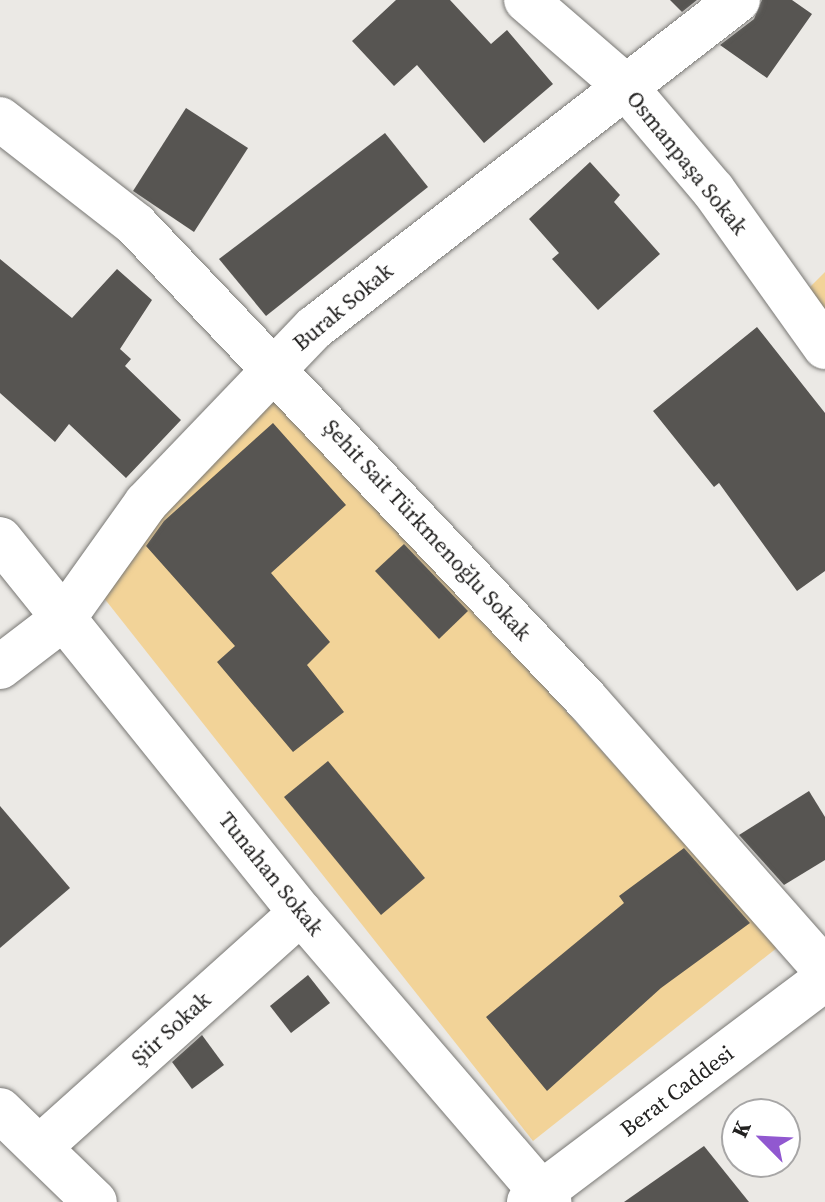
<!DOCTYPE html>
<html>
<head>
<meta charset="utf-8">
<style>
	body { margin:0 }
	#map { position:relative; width:825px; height:1202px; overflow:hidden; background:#ebe9e5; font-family:"Source Serif 4",serif }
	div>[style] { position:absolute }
	.green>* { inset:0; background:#f2d398 }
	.building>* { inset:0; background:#575552 }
	.roads { filter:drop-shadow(0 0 2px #787774) drop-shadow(0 0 2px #787774) }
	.minor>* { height:44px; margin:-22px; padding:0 22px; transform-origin:22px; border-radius:22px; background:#fff }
	.tertiary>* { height:44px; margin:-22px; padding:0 22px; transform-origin:22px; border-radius:22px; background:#fff }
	span { translate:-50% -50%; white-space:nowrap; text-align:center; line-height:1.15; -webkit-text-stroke:8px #fff; paint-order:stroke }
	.street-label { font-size:22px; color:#222120 }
	.north { position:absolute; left:721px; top:1098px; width:80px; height:80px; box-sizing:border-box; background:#fff; border:2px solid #a7a6a6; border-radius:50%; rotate:294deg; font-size:22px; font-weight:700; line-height:32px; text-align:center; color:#222120 }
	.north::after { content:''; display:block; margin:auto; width:28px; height:36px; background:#9158d0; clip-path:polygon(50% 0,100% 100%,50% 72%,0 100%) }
</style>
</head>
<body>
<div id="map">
	<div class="green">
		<div style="clip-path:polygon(825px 272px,825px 320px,805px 292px)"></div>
		<div style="clip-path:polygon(272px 384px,778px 947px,533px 1141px,100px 593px)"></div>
	</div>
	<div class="building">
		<div style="clip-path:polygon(396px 0,450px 0,491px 44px,507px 30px,553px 84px,484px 143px,417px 65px,394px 86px,352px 41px)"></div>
		<div style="clip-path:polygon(670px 0,697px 0,682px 12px)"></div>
		<div style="clip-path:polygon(762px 0,792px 0,812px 14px,767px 78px,720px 45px,754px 19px)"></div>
		<div style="clip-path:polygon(186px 108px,248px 148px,194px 232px,133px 191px)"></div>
		<div style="clip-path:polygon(385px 133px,428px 187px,266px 316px,219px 259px)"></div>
		<div style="clip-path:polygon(590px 162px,620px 195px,614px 202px,660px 254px,598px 310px,552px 259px,559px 253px,529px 219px)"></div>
		<div style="clip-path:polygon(0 259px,72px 318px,117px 269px,152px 300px,120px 349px,131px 359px,125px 366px,181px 420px,126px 478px,69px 424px,55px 442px,0 393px)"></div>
		<div style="clip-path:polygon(757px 327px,825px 413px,825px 571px,797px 591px,719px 483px,714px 487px,653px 411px)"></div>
		<div style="clip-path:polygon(273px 423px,346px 505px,271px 573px,330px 642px,307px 665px,344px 712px,293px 752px,217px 662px,235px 646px,146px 546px,164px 521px)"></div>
		<div style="clip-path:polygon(404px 544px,468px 611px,439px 639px,375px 571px)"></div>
		<div style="clip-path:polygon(328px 761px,425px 878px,381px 915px,284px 797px)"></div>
		<div style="clip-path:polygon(809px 791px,825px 817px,825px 860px,784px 885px,739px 835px)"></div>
		<div style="clip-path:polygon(0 806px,70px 888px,0 948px)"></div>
		<div style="clip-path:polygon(684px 848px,750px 923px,661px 988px,547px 1091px,486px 1017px,624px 903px,619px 896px)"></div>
		<div style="clip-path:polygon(308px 975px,330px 1003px,291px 1033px,270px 1006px)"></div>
		<div style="clip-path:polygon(202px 1035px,224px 1065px,192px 1089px,172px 1062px)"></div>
		<div style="clip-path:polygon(704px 1146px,749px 1202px,624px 1202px)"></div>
	</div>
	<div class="roads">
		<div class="minor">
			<div style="left:526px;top:0;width:128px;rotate:40.9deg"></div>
			<div style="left:623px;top:84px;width:139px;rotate:49.7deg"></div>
			<div style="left:713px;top:190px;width:193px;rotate:54.5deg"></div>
			<div style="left:0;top:119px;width:172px;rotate:37.9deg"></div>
			<div style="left:136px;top:225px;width:654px;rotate:46.49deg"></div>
			<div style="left:586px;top:699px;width:361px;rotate:48.6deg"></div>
			<div style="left:0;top:539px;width:480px;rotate:51.2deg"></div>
			<div style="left:301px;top:913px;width:381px;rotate:49.3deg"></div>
			<div style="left:0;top:667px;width:81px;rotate:-37.4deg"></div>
			<div style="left:64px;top:618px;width:141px;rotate:-54.5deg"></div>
			<div style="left:146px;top:503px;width:243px;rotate:-46.2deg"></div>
			<div style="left:314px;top:328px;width:536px;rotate:-37.72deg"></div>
			<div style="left:0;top:1110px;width:132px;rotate:44.1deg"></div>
			<div style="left:41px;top:1146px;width:349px;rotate:-41.9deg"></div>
		</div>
		<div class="tertiary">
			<div style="left:529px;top:1202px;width:371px;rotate:-37deg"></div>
		</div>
	</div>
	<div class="street-label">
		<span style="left:687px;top:163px;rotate:51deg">Osmanpaşa Sokak</span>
		<span style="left:343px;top:307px;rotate:-40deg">Burak Sokak</span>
		<span style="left:427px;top:530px;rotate:47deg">Şehit Sait Türkmenoğlu Sokak</span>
		<span style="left:271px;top:874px;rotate:51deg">Tunahan Sokak</span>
		<span style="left:171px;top:1029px;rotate:-42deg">Şiir Sokak</span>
		<span style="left:677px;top:1091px;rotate:-37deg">Berat Caddesi</span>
	</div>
	<div class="north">K</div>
</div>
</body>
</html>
